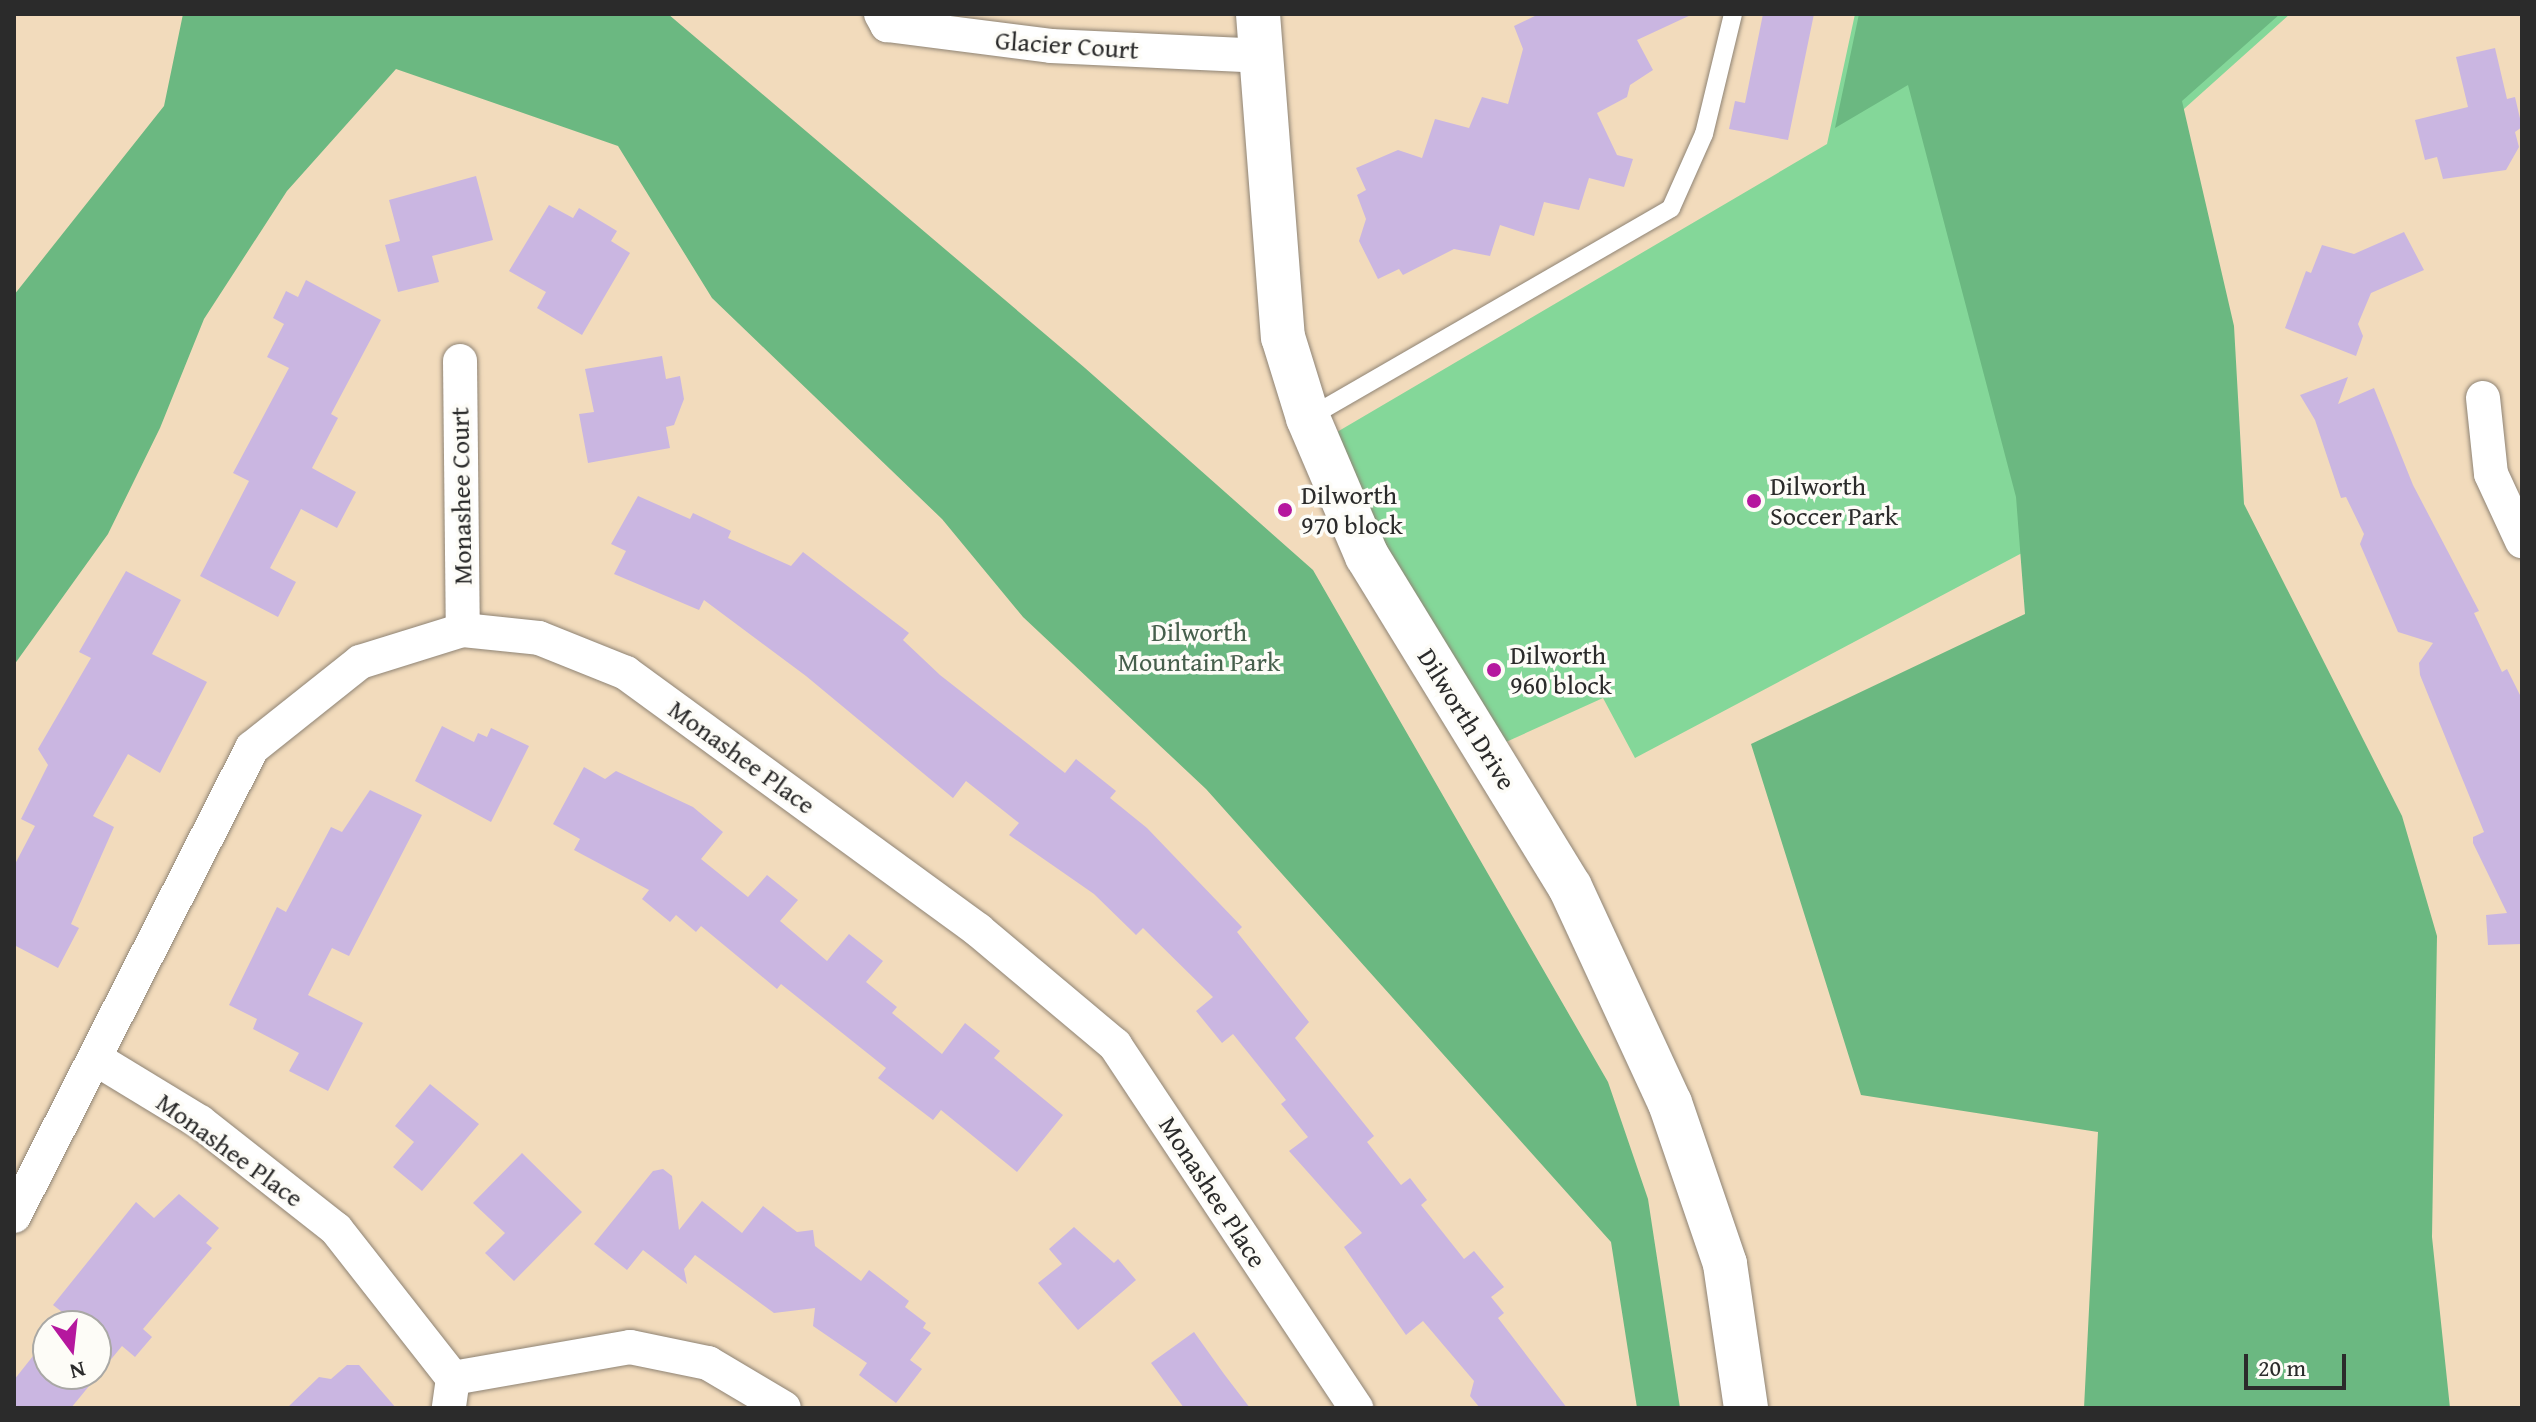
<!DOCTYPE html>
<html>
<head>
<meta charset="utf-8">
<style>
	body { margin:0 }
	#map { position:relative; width:2536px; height:1422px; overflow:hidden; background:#f2dbbc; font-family:"Gentium Book Plus",serif }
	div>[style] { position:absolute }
	.green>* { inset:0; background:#84d799 }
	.forest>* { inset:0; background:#6bb881 }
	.building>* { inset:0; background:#cab6e1 }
	.roads { filter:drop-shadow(0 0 2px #8e8374) drop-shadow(0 0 2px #8e8374) }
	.lane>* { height:18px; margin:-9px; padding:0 9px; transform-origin:9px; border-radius:9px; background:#fff }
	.street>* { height:34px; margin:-17px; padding:0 17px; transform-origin:17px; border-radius:17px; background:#fff }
	.secondary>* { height:44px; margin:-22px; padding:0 22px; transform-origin:22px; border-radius:22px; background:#fff }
	.dots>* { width:22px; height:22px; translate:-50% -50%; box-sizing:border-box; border:4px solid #fdfcf7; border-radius:50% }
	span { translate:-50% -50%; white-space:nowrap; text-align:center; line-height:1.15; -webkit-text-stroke:7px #fdfcf7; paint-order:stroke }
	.street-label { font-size:26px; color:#2b2b2b }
	.poi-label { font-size:26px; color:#2b2b2b }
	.left { translate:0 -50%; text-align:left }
	.park-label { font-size:26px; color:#465f4c }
	.frame { position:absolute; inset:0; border:16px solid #2b2b2b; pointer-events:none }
	.north { position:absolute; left:32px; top:1310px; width:80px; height:80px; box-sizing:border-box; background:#fdfcf7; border:2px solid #a9a8a5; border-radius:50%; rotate:165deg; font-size:22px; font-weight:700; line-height:32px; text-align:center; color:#2b2b2b }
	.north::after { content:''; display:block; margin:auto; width:28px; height:36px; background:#b5179e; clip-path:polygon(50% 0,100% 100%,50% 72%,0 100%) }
	.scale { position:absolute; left:2244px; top:1354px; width:102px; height:36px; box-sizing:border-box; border:4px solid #2b2b2b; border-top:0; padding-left:10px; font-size:24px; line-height:28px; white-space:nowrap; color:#2b2b2b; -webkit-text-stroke:6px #fdfcf7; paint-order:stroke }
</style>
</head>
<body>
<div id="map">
	<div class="green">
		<div style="clip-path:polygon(1855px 14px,2290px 14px,2175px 117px,2022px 553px,1635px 758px,1603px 698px,1486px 751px,1320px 442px,1827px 144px)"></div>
	</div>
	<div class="forest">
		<div style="clip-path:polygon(183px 14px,668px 14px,1085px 368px,1313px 570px,1608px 1082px,1648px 1199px,1680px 1408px,1637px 1408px,1611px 1242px,1206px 789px,1023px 617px,942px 519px,712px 298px,618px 146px,396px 69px,287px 191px,204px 319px,160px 428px,108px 534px,14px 665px,14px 295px,164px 106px)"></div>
		<div style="clip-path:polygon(1859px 14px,2280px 14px,2182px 101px,2234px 326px,2244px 504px,2402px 816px,2437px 936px,2432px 1237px,2450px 1408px,2084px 1408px,2098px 1132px,1861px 1095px,1751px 744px,2025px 614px,2016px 497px,1908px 85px,1835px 128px)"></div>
	</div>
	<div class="building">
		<div style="clip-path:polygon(1539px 14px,1693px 14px,1637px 40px,1653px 70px,1630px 85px,1627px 97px,1597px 113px,1617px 155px,1633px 159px,1624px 187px,1589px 178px,1579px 210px,1544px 202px,1534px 236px,1500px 225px,1490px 256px,1454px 249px,1403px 275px,1399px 269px,1378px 279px,1359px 241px,1366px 219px,1357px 195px,1366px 190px,1356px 168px,1398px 150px,1422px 158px,1435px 119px,1469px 128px,1482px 97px,1508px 104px,1523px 49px,1514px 26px)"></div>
		<div style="clip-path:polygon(1763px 14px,1814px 14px,1788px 140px,1729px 129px,1735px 101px,1745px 103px)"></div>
		<div style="clip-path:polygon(2495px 48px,2507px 99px,2515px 97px,2522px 127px,2515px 132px,2519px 147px,2506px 170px,2443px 179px,2437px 157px,2425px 160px,2415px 120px,2468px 107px,2456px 57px)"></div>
		<div style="clip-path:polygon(476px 176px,493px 240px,432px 256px,439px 282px,398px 292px,385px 245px,400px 241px,389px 200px)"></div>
		<div style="clip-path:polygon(549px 205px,573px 218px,579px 208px,617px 231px,611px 241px,630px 253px,582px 335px,537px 308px,546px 292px,509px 271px)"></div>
		<div style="clip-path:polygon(2404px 232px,2424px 270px,2371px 293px,2358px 324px,2363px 336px,2356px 356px,2285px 328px,2306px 271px,2311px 273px,2322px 245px,2354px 254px)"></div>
		<div style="clip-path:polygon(306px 280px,381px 320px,331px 414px,338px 418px,312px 468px,356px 492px,337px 528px,301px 509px,270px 568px,296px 582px,278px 617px,200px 576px,249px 481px,233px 473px,289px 368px,267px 357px,284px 324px,273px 318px,286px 291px,298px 297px)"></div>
		<div style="clip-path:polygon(662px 356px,666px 379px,680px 376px,684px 399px,674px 425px,666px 427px,670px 448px,588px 463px,579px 414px,594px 412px,585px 369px)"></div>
		<div style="clip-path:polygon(2348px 377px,2338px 404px,2374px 388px,2413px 485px,2479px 611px,2474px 613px,2502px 672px,2507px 669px,2522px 699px,2522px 944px,2488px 945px,2486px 915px,2507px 913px,2473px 843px,2473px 837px,2484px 832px,2420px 675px,2419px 663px,2433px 643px,2398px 632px,2360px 544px,2364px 534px,2346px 497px,2341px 498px,2315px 420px,2300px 395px)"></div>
		<div style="clip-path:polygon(638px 496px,690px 519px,693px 513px,731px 531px,728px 538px,791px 566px,803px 552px,909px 633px,903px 640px,940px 675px,1065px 773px,1076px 759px,1116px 791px,1110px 798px,1147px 828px,1242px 927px,1237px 932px,1309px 1022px,1295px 1038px,1374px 1136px,1367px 1142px,1401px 1185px,1410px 1178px,1427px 1200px,1421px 1205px,1464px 1259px,1474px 1251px,1504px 1287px,1491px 1297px,1504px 1313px,1498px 1318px,1567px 1408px,1480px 1408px,1470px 1396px,1474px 1381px,1423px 1321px,1406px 1335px,1344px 1247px,1362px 1233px,1289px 1151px,1308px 1137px,1281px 1104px,1286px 1100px,1233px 1034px,1222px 1043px,1196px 1011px,1213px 997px,1143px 928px,1136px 935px,1094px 894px,1009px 835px,1019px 823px,966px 781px,953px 798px,806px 676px,704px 600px,699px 610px,614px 574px,626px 551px,611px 544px)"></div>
		<div style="clip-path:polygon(126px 571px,181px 600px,152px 654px,207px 682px,160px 773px,128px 754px,93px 816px,114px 827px,71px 924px,79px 928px,58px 968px,14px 945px,14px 866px,35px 826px,21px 819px,48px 765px,38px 749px,91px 658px,79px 652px)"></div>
		<div style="clip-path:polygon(442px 726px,474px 742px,478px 733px,487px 737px,491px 728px,529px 746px,491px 822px,415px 781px)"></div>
		<div style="clip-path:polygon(584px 767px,605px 779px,616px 771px,693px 807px,723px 832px,701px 859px,748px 897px,767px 875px,798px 900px,780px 921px,827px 961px,849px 934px,883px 961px,866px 982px,897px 1007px,892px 1013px,942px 1054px,965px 1023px,1000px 1051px,994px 1058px,1063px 1115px,1017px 1172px,941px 1110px,933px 1120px,878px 1078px,886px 1068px,781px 984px,777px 989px,701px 926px,696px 932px,676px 915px,670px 922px,642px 899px,649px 890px,574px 850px,580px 839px,553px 824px)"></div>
		<div style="clip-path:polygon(370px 790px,422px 815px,349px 956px,332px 948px,308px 995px,363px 1023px,328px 1091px,289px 1071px,299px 1053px,253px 1029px,257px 1019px,229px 1005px,277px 907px,286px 912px,331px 827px,342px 832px)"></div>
		<div style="clip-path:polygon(430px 1084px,479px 1124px,422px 1191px,393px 1167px,414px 1142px,395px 1126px)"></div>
		<div style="clip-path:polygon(522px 1153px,582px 1212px,514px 1281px,485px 1253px,505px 1233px,473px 1203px)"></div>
		<div style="clip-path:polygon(663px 1169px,672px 1176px,679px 1230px,702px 1201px,742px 1233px,763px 1206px,797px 1232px,813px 1230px,815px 1246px,861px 1281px,869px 1270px,909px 1301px,905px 1307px,926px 1323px,923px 1328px,931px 1333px,910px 1360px,922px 1369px,896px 1403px,859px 1375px,867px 1363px,813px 1326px,815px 1308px,774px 1313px,695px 1255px,684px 1269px,687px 1284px,643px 1250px,627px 1270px,594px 1244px,653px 1171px)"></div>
		<div style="clip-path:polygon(179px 1194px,219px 1228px,206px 1243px,212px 1248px,143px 1329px,152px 1337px,135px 1357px,122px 1346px,71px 1408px,14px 1408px,14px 1380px,48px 1337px,48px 1374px,96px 1374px,96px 1326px,57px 1326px,66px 1315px,53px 1305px,136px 1202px,154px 1218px)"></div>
		<div style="clip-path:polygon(1074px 1227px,1114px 1263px,1118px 1259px,1136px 1280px,1078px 1330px,1038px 1283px,1062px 1264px,1049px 1249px)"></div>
		<div style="clip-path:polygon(1194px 1332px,1224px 1374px,1250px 1408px,1184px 1408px,1151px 1363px)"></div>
		<div style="clip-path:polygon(347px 1365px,359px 1365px,396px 1408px,287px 1408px,319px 1377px,331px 1379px)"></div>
	</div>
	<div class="roads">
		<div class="lane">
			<div style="left:1308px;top:418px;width:419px;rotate:-30deg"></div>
			<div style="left:1671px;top:208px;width:81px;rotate:-66deg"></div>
			<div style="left:1704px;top:134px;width:123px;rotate:-76.4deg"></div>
		</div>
		<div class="street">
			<div style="left:881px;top:14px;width:13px;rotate:61deg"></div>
			<div style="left:887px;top:25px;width:165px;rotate:7.3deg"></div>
			<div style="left:1051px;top:46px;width:209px;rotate:2.7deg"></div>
			<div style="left:460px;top:361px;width:269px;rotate:89.4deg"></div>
			<div style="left:2483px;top:398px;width:76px;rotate:84deg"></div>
			<div style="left:2491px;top:474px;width:74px;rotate:65.2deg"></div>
			<div style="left:98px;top:1060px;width:119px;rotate:31.3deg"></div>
			<div style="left:200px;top:1122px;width:173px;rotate:38.2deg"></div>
			<div style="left:336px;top:1229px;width:189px;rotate:51.9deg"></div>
			<div style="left:453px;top:1378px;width:30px;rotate:98deg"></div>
			<div style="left:14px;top:1216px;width:525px;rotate:-63.04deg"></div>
			<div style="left:252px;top:748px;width:138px;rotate:-38.5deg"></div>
			<div style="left:360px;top:662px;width:108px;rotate:-17.3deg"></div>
			<div style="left:463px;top:630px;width:76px;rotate:6deg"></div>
			<div style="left:539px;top:638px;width:94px;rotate:21.9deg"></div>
			<div style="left:626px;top:673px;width:436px;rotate:36.1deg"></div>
			<div style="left:978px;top:930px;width:179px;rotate:40deg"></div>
			<div style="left:1115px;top:1045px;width:436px;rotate:56.4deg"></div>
			<div style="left:453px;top:1378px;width:180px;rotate:-9.9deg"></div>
			<div style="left:630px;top:1347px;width:80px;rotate:11.6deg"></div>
			<div style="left:708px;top:1363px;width:88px;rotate:30.6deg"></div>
		</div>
		<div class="secondary">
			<div style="left:1258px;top:14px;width:324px;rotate:85.6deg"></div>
			<div style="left:1283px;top:337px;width:85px;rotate:72.8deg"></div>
			<div style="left:1308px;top:418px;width:150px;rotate:66.9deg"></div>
			<div style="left:1367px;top:556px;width:388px;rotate:58.5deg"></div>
			<div style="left:1570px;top:887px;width:238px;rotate:65.2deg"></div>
			<div style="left:1670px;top:1103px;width:170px;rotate:71.1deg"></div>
			<div style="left:1725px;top:1264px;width:146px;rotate:81.7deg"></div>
		</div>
	</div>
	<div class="dots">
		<div style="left:1754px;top:501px;background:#b5179e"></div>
		<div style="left:1285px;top:510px;background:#b5179e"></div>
		<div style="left:1494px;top:670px;background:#b5179e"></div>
	</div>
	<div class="street-label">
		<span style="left:1067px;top:45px;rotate:4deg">Glacier Court</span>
		<span style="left:461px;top:496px;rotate:-91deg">Monashee Court</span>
		<span style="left:1467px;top:719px;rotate:58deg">Dilworth Drive</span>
		<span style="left:742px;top:757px;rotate:36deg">Monashee Place</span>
		<span style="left:230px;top:1150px;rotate:36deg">Monashee Place</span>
		<span style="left:1213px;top:1192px;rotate:57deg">Monashee Place</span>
	</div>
	<div class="poi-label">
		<span class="left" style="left:1770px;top:501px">Dilworth<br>Soccer Park</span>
		<span class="left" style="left:1301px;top:510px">Dilworth<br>970 block</span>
		<span class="left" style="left:1510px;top:670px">Dilworth<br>960 block</span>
	</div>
	<div class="park-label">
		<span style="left:1199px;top:647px">Dilworth<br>Mountain Park</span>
	</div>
	<div class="frame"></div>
	<div class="north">N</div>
	<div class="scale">20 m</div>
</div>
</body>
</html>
